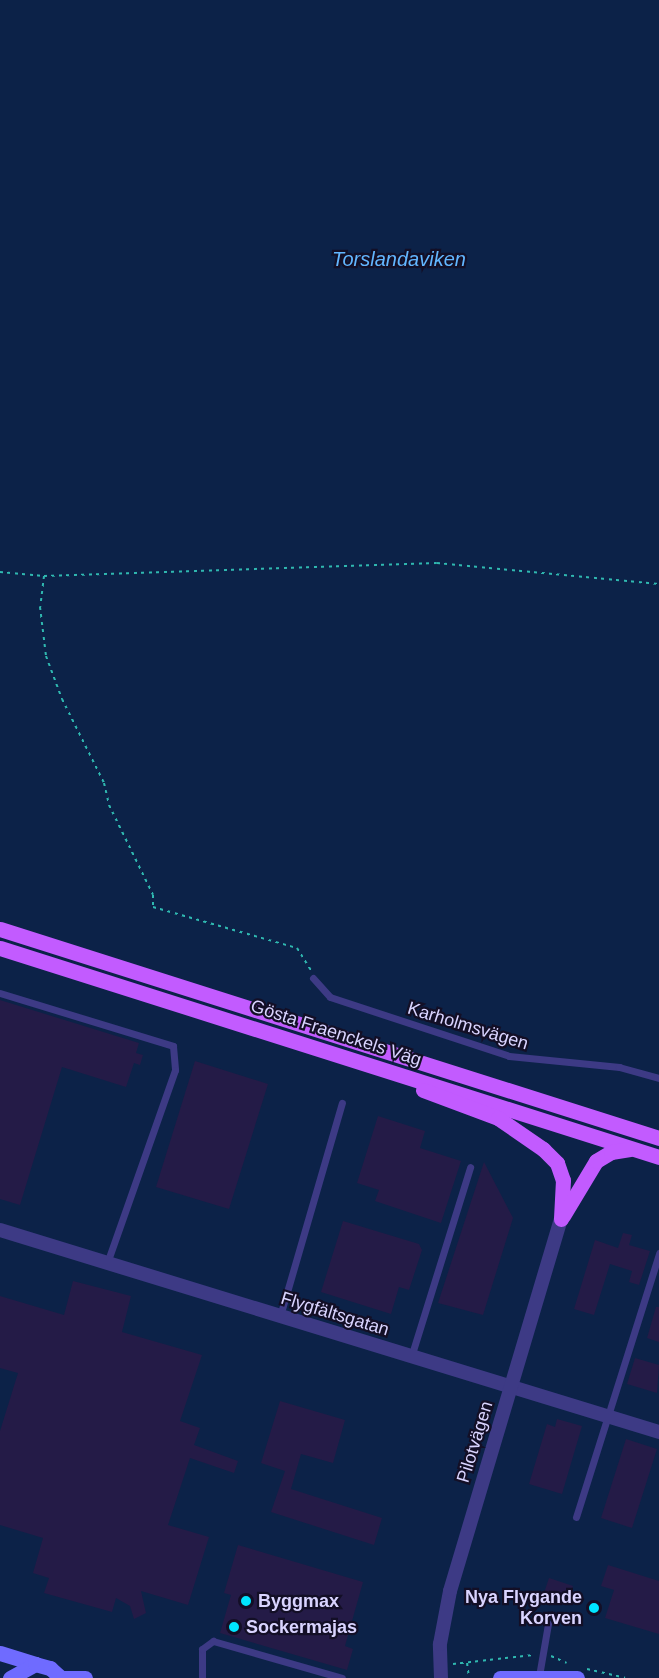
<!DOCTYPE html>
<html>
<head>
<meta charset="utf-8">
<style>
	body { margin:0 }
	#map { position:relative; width:659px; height:1678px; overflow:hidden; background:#130f26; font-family:Arial,sans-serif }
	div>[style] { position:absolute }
	.water>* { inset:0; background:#0c2248 }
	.building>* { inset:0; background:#241b47 }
	.path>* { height:2px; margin-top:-1px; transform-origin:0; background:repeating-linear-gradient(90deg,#2fb8b0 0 3px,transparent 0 7.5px) }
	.lane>* { height:7px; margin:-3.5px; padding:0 3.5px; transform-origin:3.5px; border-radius:3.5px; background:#3d3a85 }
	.street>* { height:14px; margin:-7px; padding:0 7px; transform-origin:7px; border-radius:7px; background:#3d3a85 }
	.secondary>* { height:15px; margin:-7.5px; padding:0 7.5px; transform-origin:7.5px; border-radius:7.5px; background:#6f6bff }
	.primary>* { height:15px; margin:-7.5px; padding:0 7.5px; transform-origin:7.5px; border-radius:7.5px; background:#c25bff }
	.dots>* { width:16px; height:16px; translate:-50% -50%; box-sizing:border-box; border:3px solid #130f26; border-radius:50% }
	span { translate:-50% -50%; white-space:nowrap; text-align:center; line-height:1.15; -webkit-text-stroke:4.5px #130f26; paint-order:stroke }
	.street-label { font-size:18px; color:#d9d4ff }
	.poi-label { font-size:18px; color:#d9d4ff; font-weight:700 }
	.right { translate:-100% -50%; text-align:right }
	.left { translate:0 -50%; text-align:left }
	.water-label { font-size:20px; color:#62b6ff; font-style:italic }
</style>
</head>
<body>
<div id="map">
	<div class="water">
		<div style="clip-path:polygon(0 0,659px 0,659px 1678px,0 1678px)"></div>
	</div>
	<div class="building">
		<div style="clip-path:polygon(0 1000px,139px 1043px,136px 1053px,143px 1055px,140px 1065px,134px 1063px,126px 1087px,62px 1067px,20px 1205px,0 1199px)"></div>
		<div style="clip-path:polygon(195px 1061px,268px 1084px,229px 1209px,156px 1187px)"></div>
		<div style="clip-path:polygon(378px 1116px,425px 1131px,420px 1148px,461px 1161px,441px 1223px,375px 1201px,379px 1190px,357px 1183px)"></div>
		<div style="clip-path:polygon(484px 1162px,513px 1218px,483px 1315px,438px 1303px)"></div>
		<div style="clip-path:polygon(343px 1221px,419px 1244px,422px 1250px,409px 1290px,399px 1287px,391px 1314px,321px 1292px)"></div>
		<div style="clip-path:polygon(623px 1233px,632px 1235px,629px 1245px,650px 1251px,639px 1285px,629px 1282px,632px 1271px,610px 1264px,594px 1315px,574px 1309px,595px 1240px,618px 1248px)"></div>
		<div style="clip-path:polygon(73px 1281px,131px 1296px,122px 1332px,202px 1355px,180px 1421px,200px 1428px,194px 1445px,238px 1461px,234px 1473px,190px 1458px,168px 1525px,209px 1537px,188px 1605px,141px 1591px,146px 1613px,134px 1619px,130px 1606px,116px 1598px,112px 1612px,44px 1593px,49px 1578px,33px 1573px,43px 1538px,0 1525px,0 1431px,18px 1373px,0 1368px,0 1296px,64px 1315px)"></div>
		<div style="clip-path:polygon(656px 1307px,659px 1307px,659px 1342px,647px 1338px)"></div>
		<div style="clip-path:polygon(635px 1358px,659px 1365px,657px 1393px,627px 1384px)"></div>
		<div style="clip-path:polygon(280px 1401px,345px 1420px,333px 1463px,301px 1454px,291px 1489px,382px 1518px,374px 1545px,271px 1512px,285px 1471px,261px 1463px)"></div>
		<div style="clip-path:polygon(557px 1419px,582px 1426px,562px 1494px,529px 1484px,547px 1424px,555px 1427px)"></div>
		<div style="clip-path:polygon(626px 1439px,657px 1449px,632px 1528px,601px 1518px)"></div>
		<div style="clip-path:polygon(238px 1545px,363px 1582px,345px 1646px,353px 1649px,347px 1670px,220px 1633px,231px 1595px,224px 1593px)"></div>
		<div style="clip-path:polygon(608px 1565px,659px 1581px,659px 1634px,605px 1618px,614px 1590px,601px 1586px)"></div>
		<div style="clip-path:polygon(549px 1578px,573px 1586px,567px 1604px,543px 1596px)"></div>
	</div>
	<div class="path">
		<div style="left:0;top:572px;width:44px;rotate:5.2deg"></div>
		<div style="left:44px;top:576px;width:393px;rotate:-1.9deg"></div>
		<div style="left:437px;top:563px;width:223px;rotate:5.4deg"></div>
		<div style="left:44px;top:576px;width:31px;rotate:97deg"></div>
		<div style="left:40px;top:607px;width:49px;rotate:83deg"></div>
		<div style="left:46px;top:656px;width:46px;rotate:69.6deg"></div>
		<div style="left:62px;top:699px;width:94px;rotate:63.4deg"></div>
		<div style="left:104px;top:783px;width:23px;rotate:77deg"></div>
		<div style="left:109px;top:805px;width:100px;rotate:63.9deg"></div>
		<div style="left:153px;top:895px;width:12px;rotate:90deg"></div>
		<div style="left:153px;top:907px;width:150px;rotate:15.9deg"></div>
		<div style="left:297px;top:948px;width:26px;rotate:58deg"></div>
		<div style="left:551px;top:1656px;width:17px;rotate:24deg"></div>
		<div style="left:467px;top:1663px;width:15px;rotate:82deg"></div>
		<div style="left:453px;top:1664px;width:81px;rotate:-6.4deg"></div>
		<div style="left:587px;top:1669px;width:39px;rotate:13deg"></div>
	</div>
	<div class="lane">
		<div style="left:313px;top:978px;width:25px;rotate:48deg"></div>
		<div style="left:330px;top:997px;width:188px;rotate:18.2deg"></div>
		<div style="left:509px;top:1056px;width:111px;rotate:5.7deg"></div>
		<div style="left:619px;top:1067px;width:41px;rotate:15.4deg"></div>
		<div style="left:0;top:993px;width:181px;rotate:17deg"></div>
		<div style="left:173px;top:1046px;width:24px;rotate:85deg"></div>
		<div style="left:175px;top:1070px;width:205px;rotate:109.4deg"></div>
		<div style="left:280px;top:1316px;width:222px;rotate:-73.8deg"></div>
		<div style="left:411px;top:1357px;width:199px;rotate:-72.7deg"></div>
		<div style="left:576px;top:1517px;width:277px;rotate:-72.5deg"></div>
		<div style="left:539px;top:1676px;width:53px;rotate:-80.2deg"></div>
		<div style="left:202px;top:1678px;width:29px;rotate:-90deg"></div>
		<div style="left:202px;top:1649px;width:14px;rotate:-36deg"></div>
		<div style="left:213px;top:1641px;width:134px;rotate:16deg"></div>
	</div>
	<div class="street">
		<div style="left:0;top:1230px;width:689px;rotate:17.04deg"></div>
		<div style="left:441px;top:1678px;width:34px;rotate:-92deg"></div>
		<div style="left:440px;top:1644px;width:54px;rotate:-79.3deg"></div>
		<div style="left:450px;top:1591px;width:388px;rotate:-73.4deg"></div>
	</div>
	<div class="secondary">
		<div style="left:0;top:1653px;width:37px;rotate:17deg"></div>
		<div style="left:10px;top:1678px;width:29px;rotate:-29deg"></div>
		<div style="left:35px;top:1664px;width:16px;rotate:15deg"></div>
		<div style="left:50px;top:1668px;width:15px;rotate:42deg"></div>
		<div style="left:63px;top:1678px;width:22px"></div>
		<div style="left:500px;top:1678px;width:77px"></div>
	</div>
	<div class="primary">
		<div style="left:0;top:929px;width:691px;rotate:17.6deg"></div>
		<div style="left:0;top:948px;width:691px;rotate:17.6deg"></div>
		<div style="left:423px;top:1090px;width:80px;rotate:20.5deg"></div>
		<div style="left:498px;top:1118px;width:55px;rotate:34.6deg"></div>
		<div style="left:543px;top:1149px;width:20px;rotate:45deg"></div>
		<div style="left:557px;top:1163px;width:18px;rotate:71deg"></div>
		<div style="left:563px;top:1180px;width:39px;rotate:93deg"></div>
		<div style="left:563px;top:1216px;width:64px;rotate:-59deg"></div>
		<div style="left:596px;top:1161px;width:17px;rotate:-31deg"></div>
		<div style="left:611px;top:1152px;width:19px;rotate:-9deg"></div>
	</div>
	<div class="dots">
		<div style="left:246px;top:1601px;background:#00e5ff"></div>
		<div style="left:594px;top:1608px;background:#00e5ff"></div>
		<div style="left:234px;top:1627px;background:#00e5ff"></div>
	</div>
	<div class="street-label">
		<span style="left:468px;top:1026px;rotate:17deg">Karholmsvägen</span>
		<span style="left:336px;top:1033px;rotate:18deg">Gösta Fraenckels Väg</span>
		<span style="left:335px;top:1314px;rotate:17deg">Flygfältsgatan</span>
		<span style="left:475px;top:1442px;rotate:-73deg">Pilotvägen</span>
	</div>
	<div class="poi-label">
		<span class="right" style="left:582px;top:1608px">Nya Flygande<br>Korven</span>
		<span class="left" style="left:258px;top:1601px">Byggmax</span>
		<span class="left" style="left:246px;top:1627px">Sockermajas</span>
	</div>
	<div class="water-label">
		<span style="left:399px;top:259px">Torslandaviken</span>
	</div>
</div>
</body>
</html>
